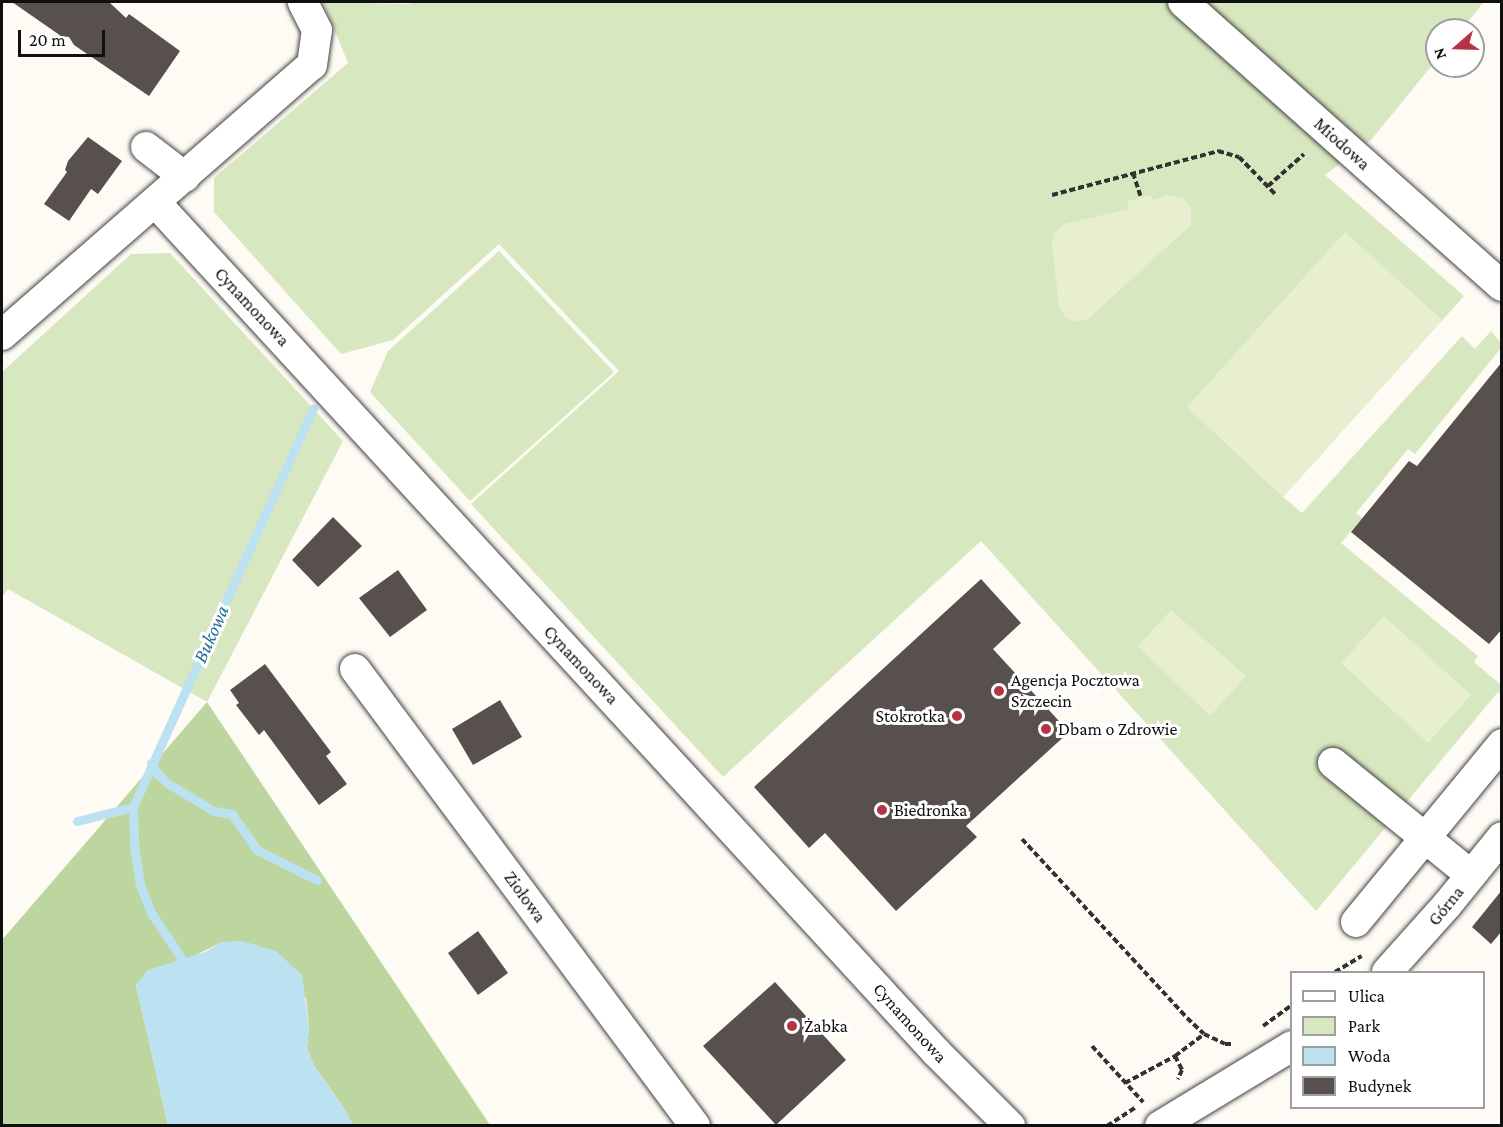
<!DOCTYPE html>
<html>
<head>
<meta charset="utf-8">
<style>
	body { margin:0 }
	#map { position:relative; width:1503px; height:1127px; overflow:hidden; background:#fefbf4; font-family:"Crimson Pro",serif }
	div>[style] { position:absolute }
	.green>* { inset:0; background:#d7e7bf }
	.forest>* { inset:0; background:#bdd6a0 }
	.pitch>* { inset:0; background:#e7efd0 }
	.water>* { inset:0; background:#bce2f2 }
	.stream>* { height:9px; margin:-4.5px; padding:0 4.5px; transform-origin:4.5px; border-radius:4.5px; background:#bce2f2 }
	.building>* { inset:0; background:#58504d }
	.path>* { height:4px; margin-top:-2px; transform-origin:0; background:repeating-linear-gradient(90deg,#323232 0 6px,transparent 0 9px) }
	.roads { filter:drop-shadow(0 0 2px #434343) drop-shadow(0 0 2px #434343) }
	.minor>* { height:30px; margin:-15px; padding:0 15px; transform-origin:15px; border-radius:15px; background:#fff }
	.dots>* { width:16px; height:16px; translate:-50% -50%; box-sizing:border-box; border:3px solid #fff; border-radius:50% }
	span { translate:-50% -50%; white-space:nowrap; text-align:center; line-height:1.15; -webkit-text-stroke:6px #fff; paint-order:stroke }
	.street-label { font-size:18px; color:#101010 }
	.poi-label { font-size:18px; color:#101010 }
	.left { translate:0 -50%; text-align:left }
	.right { translate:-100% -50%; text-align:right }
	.water-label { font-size:20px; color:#226f99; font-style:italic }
	.frame { position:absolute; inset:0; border:3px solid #101010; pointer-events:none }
	.legend { position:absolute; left:1290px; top:971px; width:195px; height:138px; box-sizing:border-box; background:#fff; border:2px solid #9f9f9f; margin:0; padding:8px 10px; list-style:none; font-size:18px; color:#101010 }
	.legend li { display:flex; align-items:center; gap:12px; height:30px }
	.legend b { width:30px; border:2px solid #9f9f9f }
	.north { position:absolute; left:1425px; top:18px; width:60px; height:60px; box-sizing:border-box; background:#fff; border:2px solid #9f9f9f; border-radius:50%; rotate:250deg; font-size:16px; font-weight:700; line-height:24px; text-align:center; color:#101010 }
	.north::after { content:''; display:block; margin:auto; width:21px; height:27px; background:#b63244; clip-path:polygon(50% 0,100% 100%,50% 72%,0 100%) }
	.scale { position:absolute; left:18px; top:30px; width:87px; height:27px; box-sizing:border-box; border:3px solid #101010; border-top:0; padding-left:8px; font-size:18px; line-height:21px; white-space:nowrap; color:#101010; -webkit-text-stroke:4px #fff; paint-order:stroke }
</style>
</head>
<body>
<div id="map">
	<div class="green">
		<div style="clip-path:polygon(323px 2px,409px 4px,411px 2px,1484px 2px,1461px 30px,1437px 30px,1437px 59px,1372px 139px,1325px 175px,1464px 296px,1283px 497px,1302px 513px,1462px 336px,1475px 349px,1491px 331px,1501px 343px,1501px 348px,1415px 454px,1408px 449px,1356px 513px,1362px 518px,1341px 543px,1478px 656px,1474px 662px,1501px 685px,1501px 694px,1498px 692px,1316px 911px,981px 541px,723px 777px,471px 504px,619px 371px,499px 244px,393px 340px,341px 354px,214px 212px,214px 178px,348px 63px)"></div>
		<div style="clip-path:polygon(499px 251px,614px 372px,470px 501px,370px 392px,388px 351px)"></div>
		<div style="clip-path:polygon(170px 253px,343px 441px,207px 702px,8px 589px,2px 597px,2px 372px,131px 254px)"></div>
	</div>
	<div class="forest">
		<div style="clip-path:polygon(207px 702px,490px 1125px,353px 1125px,342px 1105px,313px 1064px,307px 1048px,309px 1027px,306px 998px,222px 942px,136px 985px,168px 1125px,2px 1126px,2px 940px)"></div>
	</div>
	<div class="pitch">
		<div style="clip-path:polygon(1151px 195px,1153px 200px,1168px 195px,1183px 198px,1191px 208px,1191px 225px,1088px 319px,1074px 322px,1065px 317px,1059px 306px,1052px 246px,1054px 233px,1064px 224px,1128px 209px,1128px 201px)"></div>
		<div style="clip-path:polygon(1345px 232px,1442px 320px,1283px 497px,1187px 407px)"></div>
		<div style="clip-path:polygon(1171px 610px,1246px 676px,1210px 716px,1138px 646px)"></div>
		<div style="clip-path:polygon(1384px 616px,1471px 695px,1428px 743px,1341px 663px)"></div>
	</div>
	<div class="water">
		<div style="clip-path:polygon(242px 941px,276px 951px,302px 975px,309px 1027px,307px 1048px,313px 1064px,342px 1105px,353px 1125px,168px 1125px,136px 985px,148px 970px,205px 952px,222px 942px)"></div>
	</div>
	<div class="stream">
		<div style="left:151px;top:763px;width:10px;rotate:61deg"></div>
		<div style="left:156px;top:772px;width:16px;rotate:45deg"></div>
		<div style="left:167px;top:783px;width:55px;rotate:30.8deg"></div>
		<div style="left:214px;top:811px;width:18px;rotate:9deg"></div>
		<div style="left:232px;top:814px;width:44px;rotate:55.2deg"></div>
		<div style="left:257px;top:850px;width:67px;rotate:26.6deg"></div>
		<div style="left:133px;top:807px;width:37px;rotate:88deg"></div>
		<div style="left:134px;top:844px;width:41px;rotate:81.7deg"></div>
		<div style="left:140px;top:885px;width:31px;rotate:68deg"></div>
		<div style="left:152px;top:914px;width:54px;rotate:56.3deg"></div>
		<div style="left:77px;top:821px;width:58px;rotate:-14deg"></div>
		<div style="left:133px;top:807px;width:437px;rotate:-65.7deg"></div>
	</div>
	<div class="building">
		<div style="clip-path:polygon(12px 2px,109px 2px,126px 18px,129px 14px,180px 51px,149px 96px,74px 45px,69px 37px,61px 36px)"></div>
		<div style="clip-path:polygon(88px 137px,122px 161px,98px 194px,91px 189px,69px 221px,44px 204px,67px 172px,65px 170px,68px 161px)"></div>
		<div style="clip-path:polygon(1502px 362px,1502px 629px,1489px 644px,1351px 532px,1409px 461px,1417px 466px)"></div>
		<div style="clip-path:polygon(333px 517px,362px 546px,318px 587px,292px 560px)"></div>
		<div style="clip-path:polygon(398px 570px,427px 610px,390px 637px,359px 598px)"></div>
		<div style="clip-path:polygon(981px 579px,1021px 623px,993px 649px,1069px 732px,966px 826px,977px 837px,896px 911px,825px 833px,809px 848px,754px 787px)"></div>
		<div style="clip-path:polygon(265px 664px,331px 752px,326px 756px,347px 784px,319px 805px,264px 730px,259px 735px,236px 705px,239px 703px,230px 690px)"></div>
		<div style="clip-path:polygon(500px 700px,522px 737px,473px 765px,452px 729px)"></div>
		<div style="clip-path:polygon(1502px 890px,1502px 931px,1491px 944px,1472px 927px)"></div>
		<div style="clip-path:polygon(478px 931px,508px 973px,478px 995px,448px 953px)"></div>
		<div style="clip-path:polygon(775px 982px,846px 1060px,776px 1125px,703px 1046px)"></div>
	</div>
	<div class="path">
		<div style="left:1133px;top:173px;width:26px;rotate:72deg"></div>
		<div style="left:1268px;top:186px;width:48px;rotate:-41.6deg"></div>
		<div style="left:1052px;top:195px;width:172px;rotate:-14.8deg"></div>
		<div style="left:1218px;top:151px;width:22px;rotate:16deg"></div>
		<div style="left:1239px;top:157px;width:54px;rotate:45.7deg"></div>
		<div style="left:1022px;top:839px;width:243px;rotate:47.3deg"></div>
		<div style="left:1187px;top:1018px;width:23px;rotate:43deg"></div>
		<div style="left:1204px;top:1034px;width:23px;rotate:25deg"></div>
		<div style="left:1225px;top:1044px;width:9px"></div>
		<div style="left:1335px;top:972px;width:31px;rotate:-31deg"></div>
		<div style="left:1263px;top:1026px;width:36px;rotate:-36deg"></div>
		<div style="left:1092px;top:1046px;width:76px;rotate:47.7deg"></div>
		<div style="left:1175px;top:1056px;width:16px;rotate:63deg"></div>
		<div style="left:1182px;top:1070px;width:10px;rotate:114deg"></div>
		<div style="left:1125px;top:1083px;width:57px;rotate:-28.4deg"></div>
		<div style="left:1175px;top:1056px;width:36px;rotate:-37deg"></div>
		<div style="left:1107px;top:1126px;width:35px;rotate:-33deg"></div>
	</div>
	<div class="roads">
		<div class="minor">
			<div style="left:1183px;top:2px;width:427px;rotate:41.7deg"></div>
			<div style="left:146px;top:147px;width:49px;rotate:37.6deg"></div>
			<div style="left:155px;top:202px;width:1154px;rotate:47.42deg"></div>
			<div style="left:936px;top:1052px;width:105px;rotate:45deg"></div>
			<div style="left:2px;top:335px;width:411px;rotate:-41.1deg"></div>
			<div style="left:312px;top:65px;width:35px;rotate:-82deg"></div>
			<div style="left:317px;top:30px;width:31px;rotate:-117deg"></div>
			<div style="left:355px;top:669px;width:570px;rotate:53.35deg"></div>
			<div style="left:1333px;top:763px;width:178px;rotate:39.1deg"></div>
			<div style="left:1356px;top:922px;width:230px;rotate:-50.6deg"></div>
			<div style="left:1387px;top:972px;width:90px;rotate:-48.2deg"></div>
			<div style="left:1447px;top:905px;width:87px;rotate:-51deg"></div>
			<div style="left:1160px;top:1126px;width:154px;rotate:-31.2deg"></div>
		</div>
	</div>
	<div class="dots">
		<div style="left:999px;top:691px;background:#b63244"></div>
		<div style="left:957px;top:716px;background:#b63244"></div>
		<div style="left:1046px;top:729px;background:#b63244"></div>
		<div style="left:882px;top:810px;background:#b63244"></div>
		<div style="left:792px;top:1026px;background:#b63244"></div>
	</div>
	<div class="street-label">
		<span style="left:1342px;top:144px;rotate:42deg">Miodowa</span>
		<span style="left:252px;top:307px;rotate:47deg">Cynamonowa</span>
		<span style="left:581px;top:665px;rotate:47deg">Cynamonowa</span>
		<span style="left:525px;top:897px;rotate:54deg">Ziołowa</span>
		<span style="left:1446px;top:906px;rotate:-51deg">Górna</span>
		<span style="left:910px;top:1023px;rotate:48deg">Cynamonowa</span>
	</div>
	<div class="poi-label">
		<span class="left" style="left:1011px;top:691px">Agencja Pocztowa<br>Szczecin</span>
		<span class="right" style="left:945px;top:716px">Stokrotka</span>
		<span class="left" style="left:1058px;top:729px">Dbam o Zdrowie</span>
		<span class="left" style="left:894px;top:810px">Biedronka</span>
		<span class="left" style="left:804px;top:1026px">Żabka</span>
	</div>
	<div class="water-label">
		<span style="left:211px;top:634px;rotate:-66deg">Bukowa</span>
	</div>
	<div class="frame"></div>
	<ul class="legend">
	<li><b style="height:8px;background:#fff"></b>Ulica</li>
	<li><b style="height:16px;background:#d7e7bf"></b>Park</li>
	<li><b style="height:16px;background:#bce2f2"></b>Woda</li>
	<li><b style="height:16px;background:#58504d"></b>Budynek</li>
	</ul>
	<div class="north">N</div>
	<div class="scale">20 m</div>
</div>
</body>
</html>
